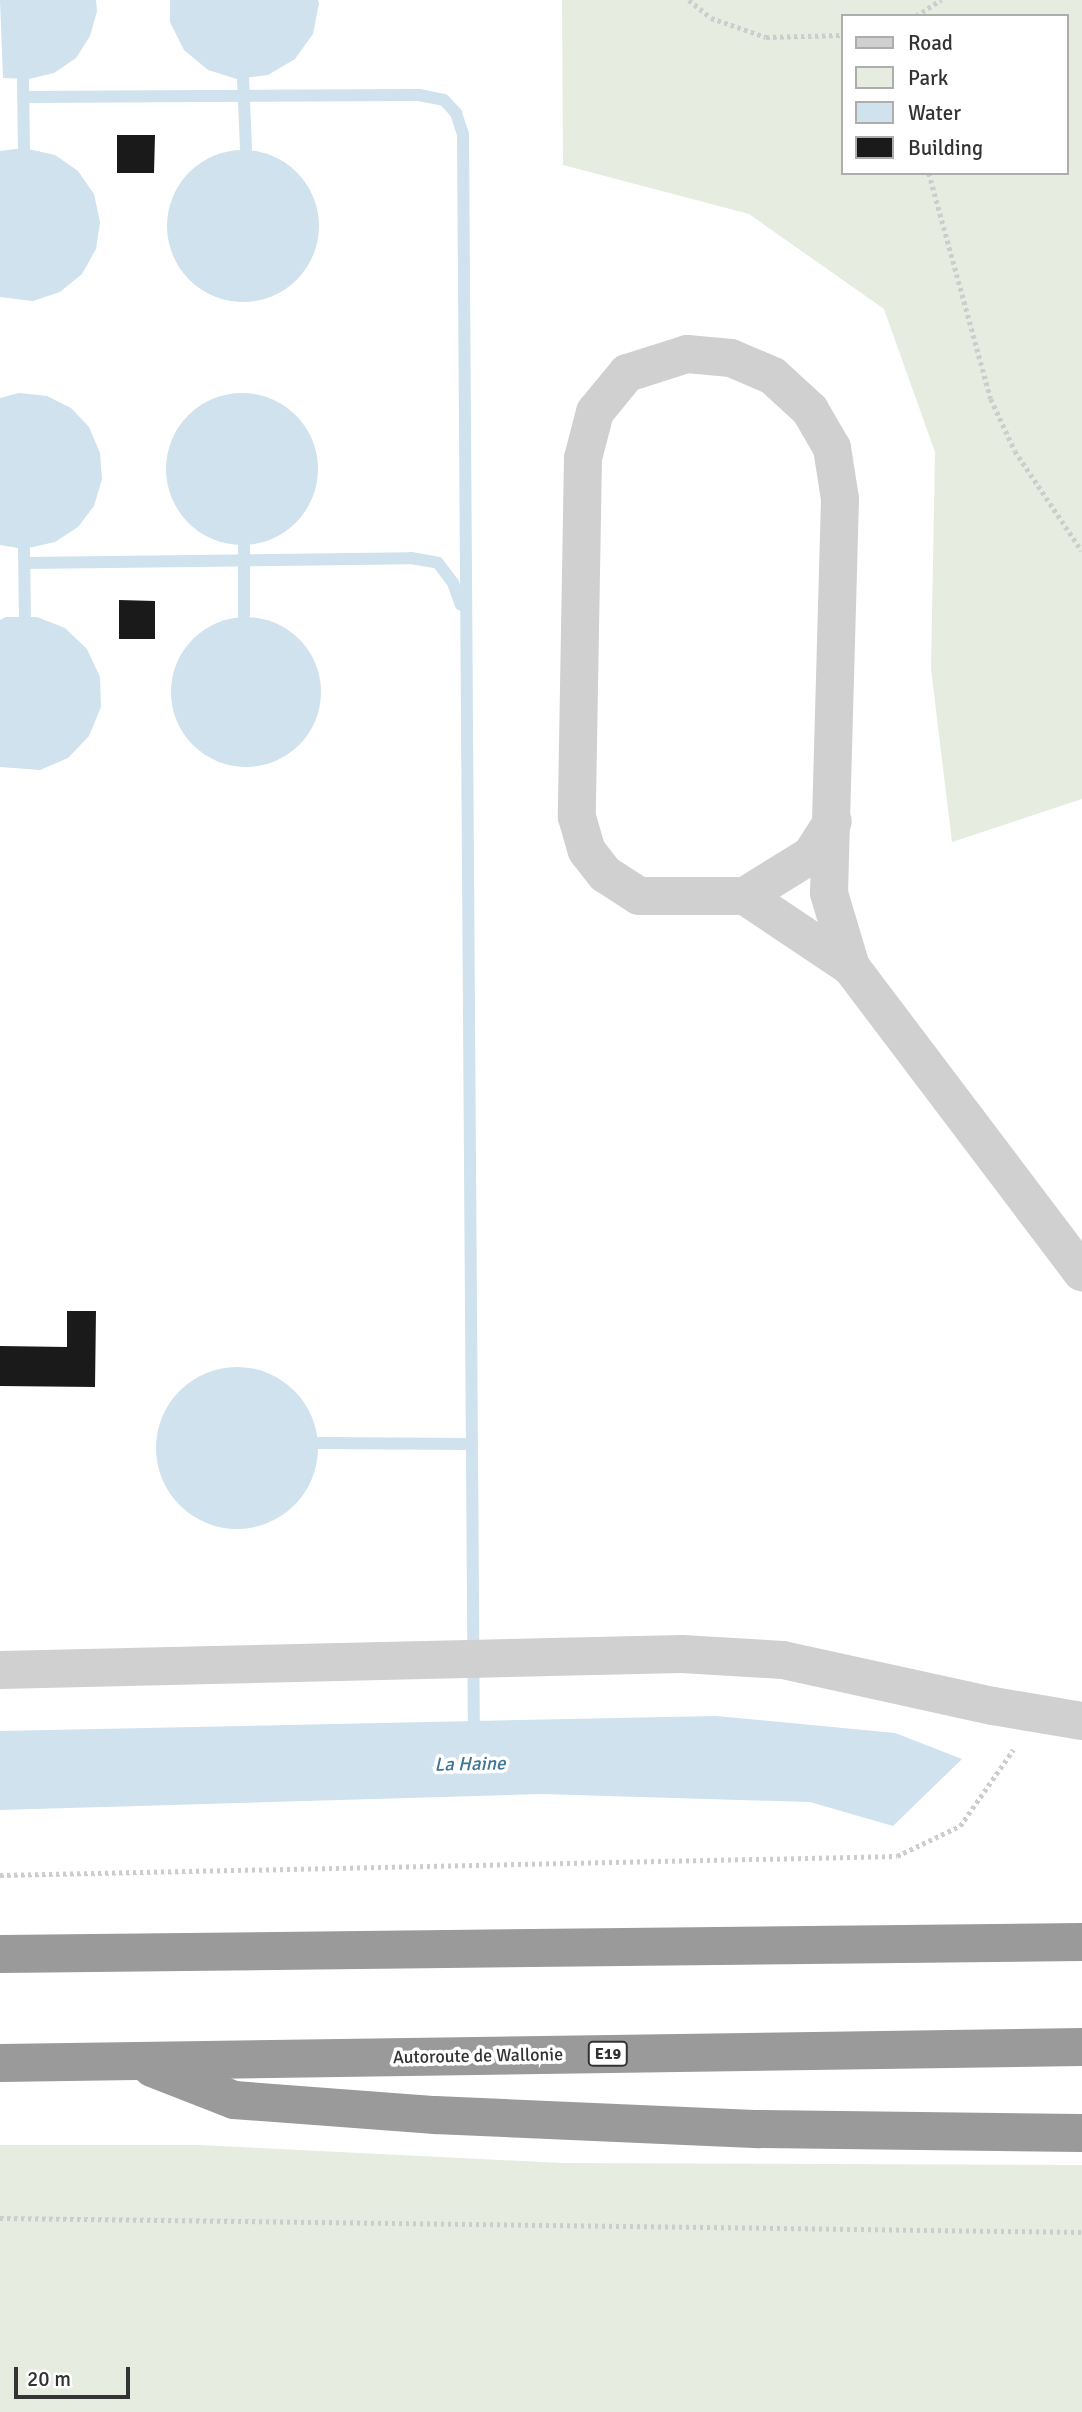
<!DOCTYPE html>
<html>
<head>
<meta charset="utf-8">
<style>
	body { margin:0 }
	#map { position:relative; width:1082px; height:2412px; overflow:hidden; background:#fff; font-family:Signika,sans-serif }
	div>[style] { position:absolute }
	.green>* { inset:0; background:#e6ecdf }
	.water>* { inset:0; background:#cfe2ee }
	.round { border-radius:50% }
	.stream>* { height:12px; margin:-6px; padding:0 6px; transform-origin:6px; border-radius:6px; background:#cfe2ee }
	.building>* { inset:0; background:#1a1a1a }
	.path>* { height:4.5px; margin-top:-2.25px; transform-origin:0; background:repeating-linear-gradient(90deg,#cdcdcd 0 3.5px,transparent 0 7px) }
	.minor>* { height:38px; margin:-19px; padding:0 19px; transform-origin:19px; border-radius:19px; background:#d0d0d0 }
	.highway>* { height:38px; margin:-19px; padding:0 19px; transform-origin:19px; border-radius:19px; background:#9a9a9a }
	span { translate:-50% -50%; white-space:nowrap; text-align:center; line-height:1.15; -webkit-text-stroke:7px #fff; paint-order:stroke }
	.shield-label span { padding:2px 5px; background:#fff; border:2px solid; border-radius:5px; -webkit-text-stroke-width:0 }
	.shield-label { font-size:16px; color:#333; font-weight:700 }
	.street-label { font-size:18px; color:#333 }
	.water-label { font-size:19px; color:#3f7597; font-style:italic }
	.legend { position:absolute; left:841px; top:14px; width:228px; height:161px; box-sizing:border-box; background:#fff; border:2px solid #adadad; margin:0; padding:9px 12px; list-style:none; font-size:21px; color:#333 }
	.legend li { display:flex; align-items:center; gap:14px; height:35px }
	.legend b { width:35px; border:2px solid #adadad }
	.scale { position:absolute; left:14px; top:2367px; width:116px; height:32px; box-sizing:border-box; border:4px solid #333; border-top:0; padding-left:9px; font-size:21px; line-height:24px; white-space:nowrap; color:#333; -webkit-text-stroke:5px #fff; paint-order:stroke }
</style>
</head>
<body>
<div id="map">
	<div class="green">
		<div style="clip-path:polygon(evenodd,562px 0,1082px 0,1082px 799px,952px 842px,931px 669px,935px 452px,884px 309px,749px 214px,563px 165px,562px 0,842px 16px,1066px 16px,1066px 173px,842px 173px,842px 16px)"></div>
		<div style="clip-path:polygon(0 2145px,199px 2145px,563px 2163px,1082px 2165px,1082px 2412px,0 2412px)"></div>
	</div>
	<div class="water">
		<div style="clip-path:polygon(0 0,96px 0,97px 11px,90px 36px,76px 58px,54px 73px,29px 79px,3px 78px)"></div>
		<div style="clip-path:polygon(170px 0,318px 0,319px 3px,313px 34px,295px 59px,268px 75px,237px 79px,208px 70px,184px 50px,170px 22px)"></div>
		<div style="clip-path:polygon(24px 148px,55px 155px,78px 171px,94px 194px,100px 222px,96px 249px,82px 274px,60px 292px,33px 301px,0 297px,0 151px)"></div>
		<div class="round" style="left:167px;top:150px;width:152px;height:152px"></div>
		<div class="round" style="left:166px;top:393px;width:152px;height:152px"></div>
		<div style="clip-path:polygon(19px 393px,47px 396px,71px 408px,89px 427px,100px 453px,102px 479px,94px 506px,78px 527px,55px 542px,24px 549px,0 545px,0 398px)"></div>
		<div class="round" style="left:171px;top:617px;width:150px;height:150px"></div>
		<div style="clip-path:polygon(6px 617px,37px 617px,65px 628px,87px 649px,100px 677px,101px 707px,89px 736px,68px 758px,40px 770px,0 767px,0 620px)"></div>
		<div class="round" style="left:156px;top:1367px;width:162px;height:162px"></div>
		<div style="clip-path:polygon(716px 1716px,895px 1733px,962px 1759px,893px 1826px,810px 1802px,542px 1794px,0 1810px,0 1731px)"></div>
	</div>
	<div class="stream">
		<div style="left:23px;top:79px;width:69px;rotate:89.2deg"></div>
		<div style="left:243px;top:79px;width:69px;rotate:87.5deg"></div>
		<div style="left:23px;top:97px;width:396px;rotate:-0.3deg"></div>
		<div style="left:419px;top:95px;width:25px;rotate:11deg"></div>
		<div style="left:444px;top:100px;width:18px;rotate:47deg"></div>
		<div style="left:456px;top:113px;width:22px;rotate:72deg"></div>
		<div style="left:463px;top:134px;width:1600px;rotate:89.61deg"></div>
		<div style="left:244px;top:546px;width:69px;rotate:90deg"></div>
		<div style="left:24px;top:549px;width:68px;rotate:89.2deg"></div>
		<div style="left:25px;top:563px;width:386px;rotate:-0.7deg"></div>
		<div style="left:411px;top:558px;width:27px;rotate:10deg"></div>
		<div style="left:438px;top:563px;width:25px;rotate:53deg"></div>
		<div style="left:453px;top:583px;width:23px;rotate:70deg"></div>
		<div style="left:319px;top:1443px;width:151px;rotate:0.4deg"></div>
	</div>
	<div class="building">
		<div style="clip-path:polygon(117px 135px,155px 135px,154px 173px,117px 173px)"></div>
		<div style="clip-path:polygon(119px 600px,155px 601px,155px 639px,119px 639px)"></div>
		<div style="clip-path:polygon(67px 1311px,96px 1311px,95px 1387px,0 1386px,0 1346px,67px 1347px)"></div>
	</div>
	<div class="path">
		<div style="left:689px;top:0;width:28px;rotate:39deg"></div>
		<div style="left:711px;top:18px;width:58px;rotate:19.1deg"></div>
		<div style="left:766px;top:37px;width:76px;rotate:-1.5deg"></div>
		<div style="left:916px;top:16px;width:30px;rotate:-33deg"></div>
		<div style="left:929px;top:173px;width:234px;rotate:74.7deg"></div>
		<div style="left:991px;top:399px;width:57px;rotate:65.2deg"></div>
		<div style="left:1015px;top:451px;width:120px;rotate:56.2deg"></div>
		<div style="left:0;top:1875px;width:897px;rotate:-1.21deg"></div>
		<div style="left:897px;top:1856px;width:70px;rotate:-25.5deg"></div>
		<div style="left:960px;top:1826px;width:93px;rotate:-55.1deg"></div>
		<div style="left:0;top:2218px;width:1082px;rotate:0.74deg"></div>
	</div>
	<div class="minor">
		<div style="left:745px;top:896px;width:78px;rotate:-31.8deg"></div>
		<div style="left:811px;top:855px;width:40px;rotate:-57.1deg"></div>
		<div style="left:851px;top:967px;width:77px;rotate:-106.6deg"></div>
		<div style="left:829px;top:893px;width:394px;rotate:-88.4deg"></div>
		<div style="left:840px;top:499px;width:52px;rotate:-98.9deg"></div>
		<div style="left:832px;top:448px;width:44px;rotate:-120.1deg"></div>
		<div style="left:810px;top:410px;width:50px;rotate:-137.4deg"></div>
		<div style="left:773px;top:376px;width:46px;rotate:-156.8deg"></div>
		<div style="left:731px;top:358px;width:44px;rotate:-174.8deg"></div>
		<div style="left:687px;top:354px;width:63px;rotate:162.4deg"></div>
		<div style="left:627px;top:373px;width:50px;rotate:129.4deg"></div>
		<div style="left:595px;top:412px;width:48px;rotate:104.6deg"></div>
		<div style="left:583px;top:458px;width:359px;rotate:91deg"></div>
		<div style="left:577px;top:817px;width:35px;rotate:74deg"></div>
		<div style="left:587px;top:851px;width:29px;rotate:52deg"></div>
		<div style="left:605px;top:874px;width:40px;rotate:32.9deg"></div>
		<div style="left:639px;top:896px;width:106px"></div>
		<div style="left:745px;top:896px;width:128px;rotate:33.8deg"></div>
		<div style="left:851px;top:967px;width:383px;rotate:52.9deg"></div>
		<div style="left:0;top:1670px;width:682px;rotate:-1.34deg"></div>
		<div style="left:682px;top:1654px;width:101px;rotate:3.4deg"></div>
		<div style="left:783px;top:1660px;width:215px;rotate:12.4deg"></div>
		<div style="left:993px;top:1706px;width:90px;rotate:9.6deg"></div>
	</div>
	<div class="highway">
		<div style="left:0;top:1954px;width:1082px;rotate:-0.64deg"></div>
		<div style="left:0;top:2063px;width:1082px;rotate:-0.85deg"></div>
		<div style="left:152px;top:2068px;width:88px;rotate:21.3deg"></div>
		<div style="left:234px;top:2100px;width:202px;rotate:4.3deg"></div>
		<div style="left:435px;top:2115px;width:325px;rotate:2.5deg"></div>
		<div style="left:760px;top:2129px;width:322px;rotate:0.7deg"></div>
	</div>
	<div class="shield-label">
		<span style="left:608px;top:2054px">E19</span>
	</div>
	<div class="street-label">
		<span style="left:478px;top:2056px;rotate:-1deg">Autoroute de Wallonie</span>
	</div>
	<div class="water-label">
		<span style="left:470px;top:1765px;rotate:-1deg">La Haine</span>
	</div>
	<ul class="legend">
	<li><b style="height:9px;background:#d0d0d0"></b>Road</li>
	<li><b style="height:19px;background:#e6ecdf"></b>Park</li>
	<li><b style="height:19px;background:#cfe2ee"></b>Water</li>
	<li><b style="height:19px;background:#1a1a1a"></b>Building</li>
	</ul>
	<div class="scale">20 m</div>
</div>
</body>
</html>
